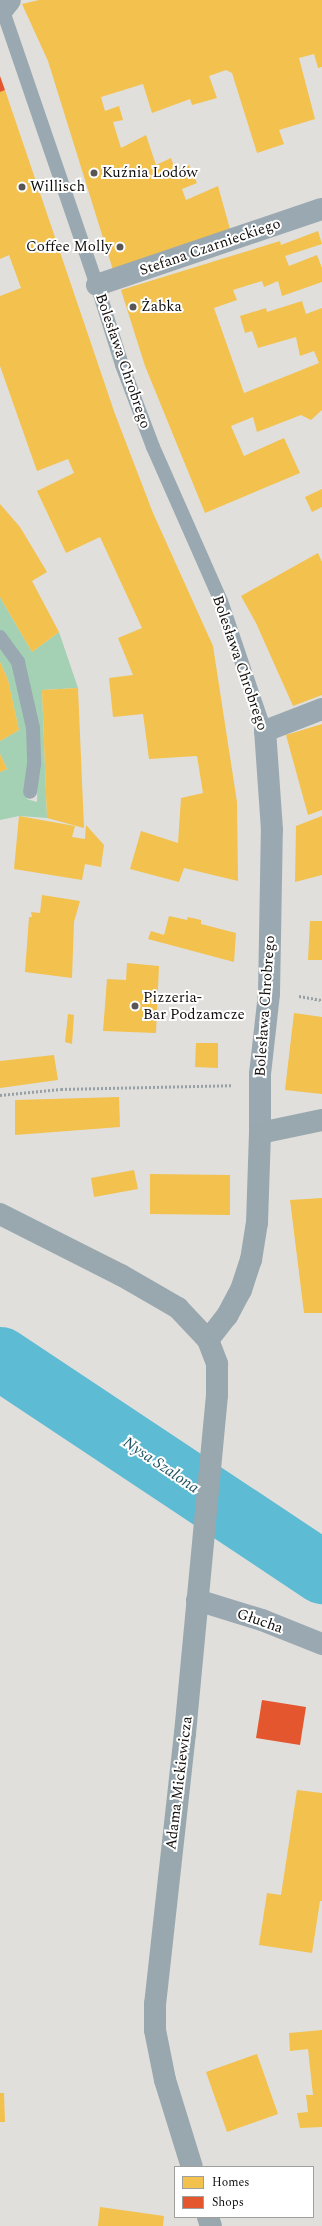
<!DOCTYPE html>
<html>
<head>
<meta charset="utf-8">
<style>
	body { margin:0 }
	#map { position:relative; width:322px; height:2226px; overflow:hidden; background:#e1dfdc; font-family:Spectral,serif }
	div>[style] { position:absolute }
	.green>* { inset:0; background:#a4d1b3 }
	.homes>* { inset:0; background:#f2c14e }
	.shops>* { inset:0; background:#e4572e }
	.river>* { height:63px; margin:-31.5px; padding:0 31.5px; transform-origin:31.5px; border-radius:31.5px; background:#5dbbd3 }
	.path>* { height:2.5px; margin-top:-1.25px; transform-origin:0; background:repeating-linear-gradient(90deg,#96a1a6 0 2px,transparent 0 4px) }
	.lane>* { height:14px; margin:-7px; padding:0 7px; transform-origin:7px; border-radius:7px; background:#9aa9b1 }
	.street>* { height:22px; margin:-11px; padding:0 11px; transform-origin:11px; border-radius:11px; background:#9aa9b1 }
	.secondary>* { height:22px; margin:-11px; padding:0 11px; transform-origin:11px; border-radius:11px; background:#99a8ae }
	.dots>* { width:11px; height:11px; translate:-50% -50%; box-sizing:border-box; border:2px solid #fff; border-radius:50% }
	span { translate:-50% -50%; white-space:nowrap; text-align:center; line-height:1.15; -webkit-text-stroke:4px #fff; paint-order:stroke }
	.poi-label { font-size:15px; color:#100e0c }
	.left { translate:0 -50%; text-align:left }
	.right { translate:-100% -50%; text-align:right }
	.street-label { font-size:15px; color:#100e0c }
	.water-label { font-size:16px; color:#215464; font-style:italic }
	.legend { position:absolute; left:174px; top:2166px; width:140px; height:52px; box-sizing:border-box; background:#fff; border:1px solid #9f9f9e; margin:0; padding:5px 7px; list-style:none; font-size:12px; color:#100e0c }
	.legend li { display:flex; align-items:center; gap:8px; height:20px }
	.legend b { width:20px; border:1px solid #9f9f9e }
</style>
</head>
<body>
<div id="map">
	<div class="green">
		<div style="clip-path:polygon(0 597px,32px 652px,59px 632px,78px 688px,42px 690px,47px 818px,19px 816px,0 820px,0 772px,7px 769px,0 754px,0 741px,19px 730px,8px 680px,0 662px,0 645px,13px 662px,26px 711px,28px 729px,27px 799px,37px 802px,38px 741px,20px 657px,0 631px)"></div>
	</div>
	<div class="homes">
		<div style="clip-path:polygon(39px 0,322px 0,322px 67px,318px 68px,314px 54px,299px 58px,315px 119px,279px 130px,284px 144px,257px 153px,232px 73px,226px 70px,209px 76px,217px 98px,192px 105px,190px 99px,152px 113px,143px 84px,101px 97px,105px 111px,119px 106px,123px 120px,113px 122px,121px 148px,146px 135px,156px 165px,171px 158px,175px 170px,189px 165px,197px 183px,182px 189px,186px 200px,218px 186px,230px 229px,113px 270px,48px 61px,22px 4px)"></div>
		<div style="clip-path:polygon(5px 90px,115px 414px,153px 513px,213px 646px,237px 802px,238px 881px,184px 868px,179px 882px,130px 869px,141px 831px,178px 843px,181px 798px,203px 793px,197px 756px,149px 759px,143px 714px,113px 717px,109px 678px,133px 675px,118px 638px,142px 628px,100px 537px,66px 553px,37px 491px,74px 473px,68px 459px,37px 471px,0 366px,0 296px,21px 288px,9px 255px,0 259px,0 92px)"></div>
		<div style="clip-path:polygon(318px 231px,322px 244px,285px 256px,289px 266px,317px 255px,322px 268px,322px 282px,282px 296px,278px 281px,264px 287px,262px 281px,233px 290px,237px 300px,214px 308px,244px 393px,319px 363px,314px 351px,300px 356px,296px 337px,258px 348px,252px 331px,245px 333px,240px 316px,266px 308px,267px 312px,302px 301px,306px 314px,322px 308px,322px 410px,311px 420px,301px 415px,257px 432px,253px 417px,231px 426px,244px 456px,284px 438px,300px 473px,205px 513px,145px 366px,121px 290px,280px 241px,281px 245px)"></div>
		<div style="clip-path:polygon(322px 489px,322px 507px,312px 512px,305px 497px)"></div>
		<div style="clip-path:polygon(0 504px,20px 527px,47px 572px,32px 581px,59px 632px,32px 652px,0 597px)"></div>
		<div style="clip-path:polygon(318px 553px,322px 562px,322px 695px,293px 706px,256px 623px,241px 596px)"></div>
		<div style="clip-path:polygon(0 662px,8px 680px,19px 730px,0 741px)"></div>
		<div style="clip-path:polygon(78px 688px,84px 828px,47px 818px,42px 690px)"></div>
		<div style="clip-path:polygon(322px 724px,322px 810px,308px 815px,286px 735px)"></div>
		<div style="clip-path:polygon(0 754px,7px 769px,0 772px)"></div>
		<div style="clip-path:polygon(19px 816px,75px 826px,72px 837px,85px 839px,86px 825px,104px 845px,101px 867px,85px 864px,82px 880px,14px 869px)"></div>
		<div style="clip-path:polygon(322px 816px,322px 875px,295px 882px,296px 826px)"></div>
		<div style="clip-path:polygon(42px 895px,80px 901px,74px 922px,72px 978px,25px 972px,29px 917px,32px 917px,31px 912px,40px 913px)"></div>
		<div style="clip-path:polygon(169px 916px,187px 920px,188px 917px,201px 920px,201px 924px,236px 933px,234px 962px,148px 939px,151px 931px,164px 935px)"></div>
		<div style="clip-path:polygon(310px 921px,322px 921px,322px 960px,308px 960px)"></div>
		<div style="clip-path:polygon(127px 963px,159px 966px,156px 1033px,103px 1031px,107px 979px,126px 980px)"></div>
		<div style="clip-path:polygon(294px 1013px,322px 1017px,322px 1094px,285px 1090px)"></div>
		<div style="clip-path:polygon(68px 1014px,74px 1015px,72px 1044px,65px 1042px)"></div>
		<div style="clip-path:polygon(196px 1043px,218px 1043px,218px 1068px,195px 1067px)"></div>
		<div style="clip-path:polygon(54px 1055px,58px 1080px,0 1088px,0 1061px)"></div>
		<div style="clip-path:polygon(119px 1097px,120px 1127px,15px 1135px,15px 1100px)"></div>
		<div style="clip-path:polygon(134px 1170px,138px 1189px,94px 1197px,91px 1178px)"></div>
		<div style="clip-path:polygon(150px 1174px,230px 1175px,230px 1215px,150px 1214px)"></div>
		<div style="clip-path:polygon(322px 1198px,322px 1313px,304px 1313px,290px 1200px)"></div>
		<div style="clip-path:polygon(297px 1790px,322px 1793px,322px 1901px,320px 1901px,312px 1953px,259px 1945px,267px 1893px,281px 1895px)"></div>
		<div style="clip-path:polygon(322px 2030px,322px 2127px,300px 2128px,297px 2113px,308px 2112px,306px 2095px,313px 2095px,308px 2049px,290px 2051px,289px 2033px)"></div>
		<div style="clip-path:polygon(257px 2054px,278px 2114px,227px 2132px,206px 2072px)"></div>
		<div style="clip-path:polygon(0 2093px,4px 2093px,5px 2122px,0 2122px)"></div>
		<div style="clip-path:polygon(100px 2207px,164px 2216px,163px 2226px,98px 2226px)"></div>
	</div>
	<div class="shops">
		<div style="clip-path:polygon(0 76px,5px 90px,0 92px)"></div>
		<div style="clip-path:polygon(262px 1700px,306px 1707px,300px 1745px,256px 1738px)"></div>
	</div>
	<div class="river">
		<div style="left:0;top:1358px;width:387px;rotate:33.6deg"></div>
	</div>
	<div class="path">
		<div style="left:299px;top:996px;width:23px;rotate:10deg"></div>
		<div style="left:0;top:1095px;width:61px;rotate:-5.6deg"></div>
		<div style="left:61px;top:1089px;width:170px;rotate:-1.3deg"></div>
	</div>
	<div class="lane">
		<div style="left:3px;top:11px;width:290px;rotate:71.1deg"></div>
		<div style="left:97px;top:285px;width:84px;rotate:72.6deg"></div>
		<div style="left:122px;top:365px;width:88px;rotate:69.3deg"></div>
		<div style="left:153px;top:447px;width:168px;rotate:66.2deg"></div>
		<div style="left:221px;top:601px;width:137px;rotate:71.3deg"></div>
		<div style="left:0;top:637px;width:31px;rotate:54deg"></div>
		<div style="left:18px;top:662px;width:68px;rotate:77.2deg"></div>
		<div style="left:33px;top:728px;width:36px;rotate:88deg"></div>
		<div style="left:34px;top:764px;width:28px;rotate:98deg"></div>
	</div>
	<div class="street">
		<div style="left:0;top:13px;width:16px;rotate:-52deg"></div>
		<div style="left:97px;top:285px;width:237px;rotate:-18.7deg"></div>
		<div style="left:260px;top:1133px;width:59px;rotate:-90deg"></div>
		<div style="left:260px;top:1074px;width:81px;rotate:-83.6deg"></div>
		<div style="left:269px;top:994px;width:164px;rotate:-89deg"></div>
		<div style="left:272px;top:830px;width:99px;rotate:-94deg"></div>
		<div style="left:265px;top:731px;width:61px;rotate:-21.1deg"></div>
		<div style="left:197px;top:1600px;width:68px;rotate:17.1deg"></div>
		<div style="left:262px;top:1620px;width:65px;rotate:21.8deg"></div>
	</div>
	<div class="secondary">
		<div style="left:0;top:1214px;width:136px;rotate:26.8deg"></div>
		<div style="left:121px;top:1275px;width:66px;rotate:30.1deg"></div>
		<div style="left:178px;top:1308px;width:44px;rotate:46.8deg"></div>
		<div style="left:208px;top:1340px;width:26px;rotate:69deg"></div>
		<div style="left:217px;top:1364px;width:31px;rotate:90deg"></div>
		<div style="left:217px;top:1395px;width:340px;rotate:95.4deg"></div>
		<div style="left:185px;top:1733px;width:273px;rotate:96.3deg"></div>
		<div style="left:155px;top:2004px;width:26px;rotate:90deg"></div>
		<div style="left:155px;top:2030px;width:51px;rotate:78.7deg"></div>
		<div style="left:165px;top:2080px;width:91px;rotate:72.8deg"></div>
		<div style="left:208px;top:1340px;width:31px;rotate:-52deg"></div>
		<div style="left:227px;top:1316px;width:30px;rotate:-62deg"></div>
		<div style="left:241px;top:1290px;width:32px;rotate:-72deg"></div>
		<div style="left:251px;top:1260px;width:37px;rotate:-81deg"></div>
		<div style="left:257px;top:1223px;width:90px;rotate:-88.1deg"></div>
		<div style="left:260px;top:1133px;width:63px;rotate:-11.8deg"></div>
		<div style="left:208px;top:2217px;width:9px;rotate:72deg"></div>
	</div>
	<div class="dots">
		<div style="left:94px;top:173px;background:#595755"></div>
		<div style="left:22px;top:187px;background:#595755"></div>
		<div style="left:120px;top:247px;background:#595755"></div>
		<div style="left:133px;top:307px;background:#595755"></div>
		<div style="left:135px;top:1006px;background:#595755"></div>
	</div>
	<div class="poi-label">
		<span class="left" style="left:102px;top:173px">Kuźnia Lodów</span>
		<span class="left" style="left:30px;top:187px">Willisch</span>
		<span class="right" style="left:112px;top:247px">Coffee Molly</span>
		<span class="left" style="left:141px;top:307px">Żabka</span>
		<span class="left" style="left:143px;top:1006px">Pizzeria-<br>Bar Podzamcze</span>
	</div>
	<div class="street-label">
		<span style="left:210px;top:247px;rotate:-19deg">Stefana Czarnieckiego</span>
		<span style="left:123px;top:361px;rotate:71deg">Bolesława Chrobrego</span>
		<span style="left:240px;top:663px;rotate:71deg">Bolesława Chrobrego</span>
		<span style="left:265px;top:1006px;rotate:-86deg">Bolesława Chrobrego</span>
		<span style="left:260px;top:1621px;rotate:19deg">Głucha</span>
		<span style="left:179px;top:1783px;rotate:-83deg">Adama Mickiewicza</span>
	</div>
	<div class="water-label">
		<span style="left:161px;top:1465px;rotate:34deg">Nysa Szalona</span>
	</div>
	<ul class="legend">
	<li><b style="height:11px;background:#f2c14e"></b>Homes</li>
	<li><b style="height:11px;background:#e4572e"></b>Shops</li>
	</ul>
</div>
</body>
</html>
